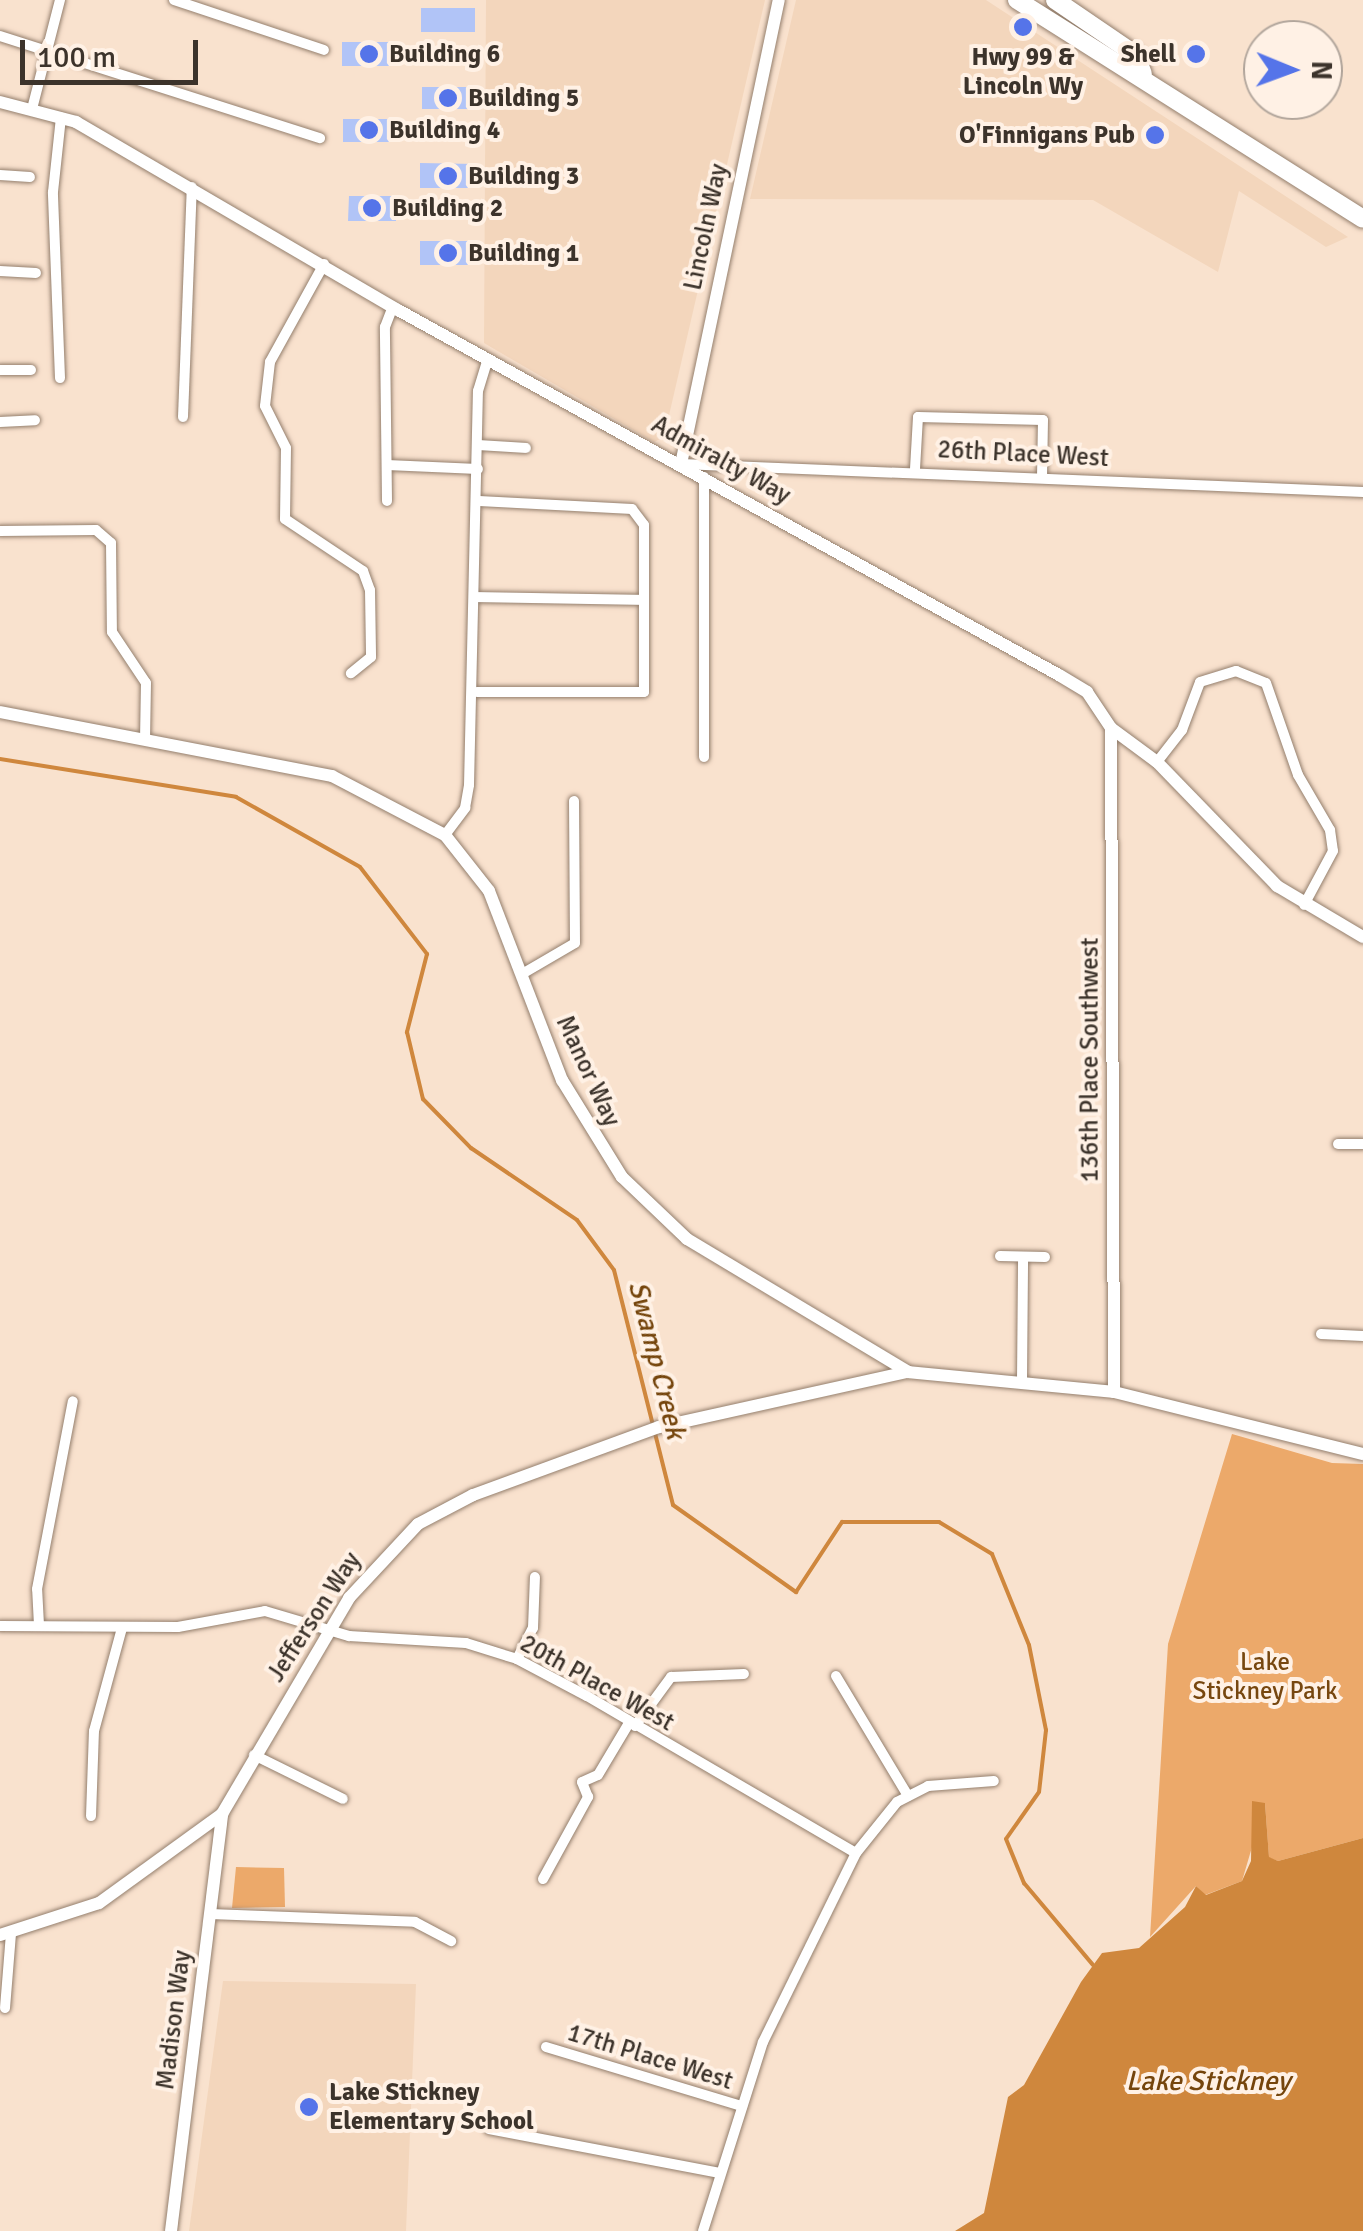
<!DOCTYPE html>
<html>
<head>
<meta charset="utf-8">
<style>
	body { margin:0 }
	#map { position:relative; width:1363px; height:2231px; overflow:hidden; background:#f9e2ce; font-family:Signika,sans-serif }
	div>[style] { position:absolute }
	.built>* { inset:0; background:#f3d6bc }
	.green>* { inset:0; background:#eca96a }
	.water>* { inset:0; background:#cf873d }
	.stream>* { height:4px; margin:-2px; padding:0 2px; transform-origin:2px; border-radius:2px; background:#cf873d }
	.building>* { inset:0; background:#b1c4f7 }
	.roads { filter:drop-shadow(0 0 2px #947f6d) drop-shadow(0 0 2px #947f6d) }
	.minor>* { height:10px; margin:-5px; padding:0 5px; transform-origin:5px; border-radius:5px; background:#fff }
	.tertiary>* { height:12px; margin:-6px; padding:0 6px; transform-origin:6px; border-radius:6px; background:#fff }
	.trunk>* { height:18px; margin:-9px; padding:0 9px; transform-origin:9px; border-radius:9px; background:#fff }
	.dots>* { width:28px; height:28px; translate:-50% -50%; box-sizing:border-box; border:5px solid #fff1e5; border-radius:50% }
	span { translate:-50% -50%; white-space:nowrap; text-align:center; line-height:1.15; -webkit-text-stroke:8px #fff1e5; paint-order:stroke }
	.poi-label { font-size:25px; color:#3c332b; font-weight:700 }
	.left { translate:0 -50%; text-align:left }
	.right { translate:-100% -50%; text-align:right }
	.street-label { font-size:25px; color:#3c332b }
	.park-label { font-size:25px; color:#77470f }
	.water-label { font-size:28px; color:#75450c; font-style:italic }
	.north { position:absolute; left:1243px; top:20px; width:100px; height:100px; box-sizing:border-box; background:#fff1e5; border:2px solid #b1a59b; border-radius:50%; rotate:91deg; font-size:28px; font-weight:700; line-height:40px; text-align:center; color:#3c332b }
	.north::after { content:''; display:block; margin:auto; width:35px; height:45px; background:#5574e9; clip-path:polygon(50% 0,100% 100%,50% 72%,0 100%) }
	.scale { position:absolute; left:20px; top:40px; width:178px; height:45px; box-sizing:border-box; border:5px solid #3c332b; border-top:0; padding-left:12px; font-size:30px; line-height:35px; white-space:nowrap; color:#3c332b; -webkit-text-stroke:8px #fff1e5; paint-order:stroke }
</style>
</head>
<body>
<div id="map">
	<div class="built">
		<div style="clip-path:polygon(486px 0,765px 0,664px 437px,654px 442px,484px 343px)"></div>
		<div style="clip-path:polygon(796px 0,986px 0,1348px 237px,1326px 247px,1239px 191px,1218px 272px,1093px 200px,750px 199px)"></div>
		<div style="clip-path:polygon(223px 1981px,416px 1984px,406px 2231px,189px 2231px)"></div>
	</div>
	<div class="green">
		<div style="clip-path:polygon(1232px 1434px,1332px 1463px,1363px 1464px,1363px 1838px,1278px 1861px,1269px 1858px,1265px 1803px,1242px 1881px,1205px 1895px,1196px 1886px,1150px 1937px,1168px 1644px)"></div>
		<div style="clip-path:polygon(236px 1867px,284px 1868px,285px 1907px,232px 1908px)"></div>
	</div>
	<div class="water">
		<div style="clip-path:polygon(1252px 1801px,1265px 1803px,1269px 1857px,1278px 1861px,1363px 1838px,1363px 2231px,955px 2231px,984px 2213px,1008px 2097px,1024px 2085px,1081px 1982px,1102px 1953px,1139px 1948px,1185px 1907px,1196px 1886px,1206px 1895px,1242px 1881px,1251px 1861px)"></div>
	</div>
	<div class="stream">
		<div style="left:0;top:759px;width:239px;rotate:9.1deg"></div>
		<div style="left:236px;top:797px;width:142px;rotate:29.4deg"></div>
		<div style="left:360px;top:867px;width:110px;rotate:52.4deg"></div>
		<div style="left:427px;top:954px;width:81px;rotate:104.4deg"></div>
		<div style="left:407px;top:1032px;width:69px;rotate:76.6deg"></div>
		<div style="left:423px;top:1099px;width:69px;rotate:45.6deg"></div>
		<div style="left:471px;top:1148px;width:128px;rotate:34.2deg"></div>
		<div style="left:577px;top:1220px;width:62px;rotate:53.5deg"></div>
		<div style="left:614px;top:1270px;width:242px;rotate:75.9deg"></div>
		<div style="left:673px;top:1505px;width:151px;rotate:35.3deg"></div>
		<div style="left:796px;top:1592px;width:84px;rotate:-56.7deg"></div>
		<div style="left:842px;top:1522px;width:97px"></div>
		<div style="left:939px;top:1522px;width:62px;rotate:31.1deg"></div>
		<div style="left:992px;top:1554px;width:98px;rotate:67.9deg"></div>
		<div style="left:1029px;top:1645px;width:87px;rotate:78.7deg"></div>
		<div style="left:1046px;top:1730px;width:62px;rotate:96.4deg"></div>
		<div style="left:1039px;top:1792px;width:57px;rotate:125.1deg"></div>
		<div style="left:1006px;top:1839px;width:48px;rotate:67.8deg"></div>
		<div style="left:1024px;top:1883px;width:107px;rotate:49.9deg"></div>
	</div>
	<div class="building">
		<div style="clip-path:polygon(421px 8px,475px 8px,475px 32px,421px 32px)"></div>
		<div style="clip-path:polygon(342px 42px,396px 42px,396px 66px,342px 66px)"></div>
		<div style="clip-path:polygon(422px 87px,475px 87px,475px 109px,422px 109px)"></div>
		<div style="clip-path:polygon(343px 119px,395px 119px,395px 142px,343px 142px)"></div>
		<div style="clip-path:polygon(420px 163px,476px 164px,476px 188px,420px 188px)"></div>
		<div style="clip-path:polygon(349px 196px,396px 196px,396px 221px,348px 221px)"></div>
		<div style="clip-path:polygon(420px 241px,475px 241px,475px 265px,420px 265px)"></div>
	</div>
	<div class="roads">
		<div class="minor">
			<div style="left:174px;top:0;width:158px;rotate:18.4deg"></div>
			<div style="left:0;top:36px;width:336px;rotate:17.7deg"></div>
			<div style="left:32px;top:109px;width:113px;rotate:-75.6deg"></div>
			<div style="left:0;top:175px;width:30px;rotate:4deg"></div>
			<div style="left:324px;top:264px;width:112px;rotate:118.9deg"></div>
			<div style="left:270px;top:362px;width:44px;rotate:96.5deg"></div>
			<div style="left:265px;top:406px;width:47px;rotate:63.4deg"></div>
			<div style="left:286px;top:448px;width:71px;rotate:90.8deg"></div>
			<div style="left:285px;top:519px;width:94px;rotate:33.7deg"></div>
			<div style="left:363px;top:571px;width:20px;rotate:70deg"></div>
			<div style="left:370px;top:590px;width:67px;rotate:89.1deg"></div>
			<div style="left:371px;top:657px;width:26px;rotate:141deg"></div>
			<div style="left:0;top:271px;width:36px;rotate:3deg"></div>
			<div style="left:0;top:370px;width:31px"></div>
			<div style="left:60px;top:378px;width:186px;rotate:-92.2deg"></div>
			<div style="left:53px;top:192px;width:75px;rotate:-83.9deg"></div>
			<div style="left:183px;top:417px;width:230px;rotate:-87.8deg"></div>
			<div style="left:0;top:422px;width:35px;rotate:-3deg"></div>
			<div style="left:479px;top:445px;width:47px;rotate:3.7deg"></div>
			<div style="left:681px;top:464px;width:683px;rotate:2.35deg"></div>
			<div style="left:387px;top:465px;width:91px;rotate:2.5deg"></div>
			<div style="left:915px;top:469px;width:52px;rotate:-86.7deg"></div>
			<div style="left:918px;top:417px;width:125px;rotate:1.4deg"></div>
			<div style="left:1043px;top:420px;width:55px;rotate:91deg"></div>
			<div style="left:704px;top:477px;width:280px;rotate:90deg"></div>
			<div style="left:387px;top:501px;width:174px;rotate:-90.7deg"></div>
			<div style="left:385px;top:327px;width:22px;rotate:-69deg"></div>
			<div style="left:0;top:531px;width:96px;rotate:-0.6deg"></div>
			<div style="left:96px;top:530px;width:20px;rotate:41deg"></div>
			<div style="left:111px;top:543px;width:89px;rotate:89.4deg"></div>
			<div style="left:112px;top:632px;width:61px;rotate:56.3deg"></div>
			<div style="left:146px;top:683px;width:57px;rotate:91deg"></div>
			<div style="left:478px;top:597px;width:166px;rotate:1deg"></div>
			<div style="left:477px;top:692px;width:167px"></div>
			<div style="left:644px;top:692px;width:167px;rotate:-90deg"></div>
			<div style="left:644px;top:525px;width:20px;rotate:-127deg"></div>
			<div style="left:632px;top:509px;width:153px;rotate:-177deg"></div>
			<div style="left:1157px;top:762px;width:41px;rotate:-52deg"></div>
			<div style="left:1182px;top:730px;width:51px;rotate:-69.4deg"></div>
			<div style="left:1200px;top:682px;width:38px;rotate:-17deg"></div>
			<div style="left:1236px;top:671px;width:32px;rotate:22deg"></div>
			<div style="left:1266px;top:683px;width:97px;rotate:70.8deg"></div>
			<div style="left:1298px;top:775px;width:64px;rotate:59.8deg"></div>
			<div style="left:1330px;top:830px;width:21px;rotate:82deg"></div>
			<div style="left:1333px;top:851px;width:61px;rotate:118.2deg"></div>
			<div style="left:445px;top:835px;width:34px;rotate:-53deg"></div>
			<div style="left:465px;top:808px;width:23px;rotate:-80deg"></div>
			<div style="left:469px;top:785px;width:394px;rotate:-88.7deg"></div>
			<div style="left:478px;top:391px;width:34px;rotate:-73deg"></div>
			<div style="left:522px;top:974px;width:61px;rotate:-30.3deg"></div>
			<div style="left:575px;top:943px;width:142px;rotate:-90.4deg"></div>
			<div style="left:1338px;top:1144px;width:25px"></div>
			<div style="left:1000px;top:1256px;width:45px;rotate:1.3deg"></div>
			<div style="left:1321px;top:1334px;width:42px;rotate:2.7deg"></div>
			<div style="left:1022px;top:1381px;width:124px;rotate:-89.5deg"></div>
			<div style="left:39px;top:1625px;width:36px;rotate:-93deg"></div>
			<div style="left:37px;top:1589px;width:191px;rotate:-79.2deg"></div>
			<div style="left:0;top:1626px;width:178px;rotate:0.3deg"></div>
			<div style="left:178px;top:1627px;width:88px;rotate:-10.4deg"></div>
			<div style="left:265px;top:1611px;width:88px;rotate:16.6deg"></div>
			<div style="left:349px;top:1636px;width:117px;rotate:3.4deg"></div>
			<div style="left:466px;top:1643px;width:53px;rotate:17.4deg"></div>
			<div style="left:517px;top:1659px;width:79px;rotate:27.9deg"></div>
			<div style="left:587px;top:1696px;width:311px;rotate:30.3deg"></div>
			<div style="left:517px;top:1659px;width:35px;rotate:-63deg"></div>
			<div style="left:533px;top:1628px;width:51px;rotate:-87.8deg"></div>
			<div style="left:836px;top:1676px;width:140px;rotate:59deg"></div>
			<div style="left:635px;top:1726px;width:61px;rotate:-53.7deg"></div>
			<div style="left:671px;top:1677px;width:73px;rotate:-2.4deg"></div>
			<div style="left:254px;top:1755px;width:99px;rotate:26.3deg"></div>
			<div style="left:91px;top:1816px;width:85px;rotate:-88deg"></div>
			<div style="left:94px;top:1731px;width:107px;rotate:-74.8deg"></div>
			<div style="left:543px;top:1879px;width:94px;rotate:-61.2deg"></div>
			<div style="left:588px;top:1797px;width:16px;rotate:-112deg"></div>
			<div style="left:582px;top:1782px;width:17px;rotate:-24deg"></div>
			<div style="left:598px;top:1775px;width:61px;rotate:-59.2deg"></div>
			<div style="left:210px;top:1914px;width:205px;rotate:2.2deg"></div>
			<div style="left:415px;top:1922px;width:41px;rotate:27.8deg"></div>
			<div style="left:5px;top:2008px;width:74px;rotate:-85.4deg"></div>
			<div style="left:546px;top:2047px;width:205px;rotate:16.8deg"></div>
			<div style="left:489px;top:2129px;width:235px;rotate:10.8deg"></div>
			<div style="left:703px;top:2231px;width:198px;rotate:-72.4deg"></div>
			<div style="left:763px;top:2042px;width:211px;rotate:-63.8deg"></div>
			<div style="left:856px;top:1853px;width:65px;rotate:-51.2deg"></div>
			<div style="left:897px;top:1802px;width:35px;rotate:-27deg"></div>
			<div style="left:928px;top:1786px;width:66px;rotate:-4.3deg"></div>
		</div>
		<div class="tertiary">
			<div style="left:0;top:102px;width:79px;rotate:14.7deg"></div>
			<div style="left:76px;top:122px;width:373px;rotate:30.3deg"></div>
			<div style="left:398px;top:310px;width:755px;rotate:28.91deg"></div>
			<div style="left:1059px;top:675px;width:33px;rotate:31deg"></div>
			<div style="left:1087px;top:692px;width:43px;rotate:56.3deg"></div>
			<div style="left:1111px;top:728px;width:57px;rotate:36.5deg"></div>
			<div style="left:1157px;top:762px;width:173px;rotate:45.9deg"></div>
			<div style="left:1277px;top:886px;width:100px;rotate:30.7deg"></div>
			<div style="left:681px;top:464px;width:474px;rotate:-78.1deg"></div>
			<div style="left:0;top:712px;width:338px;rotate:10.9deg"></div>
			<div style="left:332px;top:776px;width:127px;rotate:27.6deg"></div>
			<div style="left:445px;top:835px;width:71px;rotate:51.8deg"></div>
			<div style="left:489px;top:891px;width:203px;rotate:68.9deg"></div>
			<div style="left:562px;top:1080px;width:114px;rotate:58.3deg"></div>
			<div style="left:622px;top:1177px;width:90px;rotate:43.6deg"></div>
			<div style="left:687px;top:1239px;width:258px;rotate:31deg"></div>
			<div style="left:908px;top:1372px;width:207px;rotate:5.5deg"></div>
			<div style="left:1114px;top:1392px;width:257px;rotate:14deg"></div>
			<div style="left:1111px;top:728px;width:664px;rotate:89.74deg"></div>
			<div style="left:0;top:1935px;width:104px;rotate:-17.9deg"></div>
			<div style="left:99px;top:1903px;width:152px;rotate:-35.9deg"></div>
			<div style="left:222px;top:1814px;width:251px;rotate:-59.5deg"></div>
			<div style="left:349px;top:1598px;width:101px;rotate:-47deg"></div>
			<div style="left:418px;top:1524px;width:62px;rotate:-27.8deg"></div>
			<div style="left:473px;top:1495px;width:198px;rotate:-20.1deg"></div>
			<div style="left:659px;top:1427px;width:255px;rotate:-12.5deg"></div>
			<div style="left:171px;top:2231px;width:420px;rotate:-83deg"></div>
		</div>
		<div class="trunk">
			<div style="left:1017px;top:0;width:409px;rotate:32.3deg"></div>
			<div style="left:1055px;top:0;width:98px;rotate:34.2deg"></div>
			<div style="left:1136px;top:55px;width:20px;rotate:70deg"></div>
		</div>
	</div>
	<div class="dots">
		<div style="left:1023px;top:27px;background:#5574e9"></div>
		<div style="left:369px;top:54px;background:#5574e9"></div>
		<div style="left:1196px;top:54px;background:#5574e9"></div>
		<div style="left:448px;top:98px;background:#5574e9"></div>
		<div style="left:369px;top:130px;background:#5574e9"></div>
		<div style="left:1155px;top:135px;background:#5574e9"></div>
		<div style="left:448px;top:176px;background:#5574e9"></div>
		<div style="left:372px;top:208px;background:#5574e9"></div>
		<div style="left:448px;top:253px;background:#5574e9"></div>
		<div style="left:309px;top:2107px;background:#5574e9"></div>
	</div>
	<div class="poi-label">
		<span class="left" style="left:389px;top:54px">Building 6</span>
		<span class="right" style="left:1176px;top:54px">Shell</span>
		<span style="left:1023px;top:72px">Hwy 99 &amp;<br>Lincoln Wy</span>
		<span class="left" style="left:468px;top:98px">Building 5</span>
		<span class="left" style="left:389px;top:130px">Building 4</span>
		<span class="right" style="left:1135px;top:135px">O'Finnigans Pub</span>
		<span class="left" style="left:468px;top:176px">Building 3</span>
		<span class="left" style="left:392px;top:208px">Building 2</span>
		<span class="left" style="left:468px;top:253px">Building 1</span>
		<span class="left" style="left:329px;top:2107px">Lake Stickney<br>Elementary School</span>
	</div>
	<div class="street-label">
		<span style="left:706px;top:227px;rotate:-78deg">Lincoln Way</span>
		<span style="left:1023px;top:454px;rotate:3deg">26th Place West</span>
		<span style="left:721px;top:460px;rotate:29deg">Admiralty Way</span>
		<span style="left:1090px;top:1060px;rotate:-90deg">136th Place Southwest</span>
		<span style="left:588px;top:1071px;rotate:65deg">Manor Way</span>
		<span style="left:314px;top:1617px;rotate:-57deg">Jefferson Way</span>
		<span style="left:597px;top:1683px;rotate:29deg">20th Place West</span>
		<span style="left:174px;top:2020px;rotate:-83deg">Madison Way</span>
		<span style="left:650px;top:2057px;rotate:17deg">17th Place West</span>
	</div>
	<div class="park-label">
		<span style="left:1265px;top:1677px">Lake<br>Stickney Park</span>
	</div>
	<div class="water-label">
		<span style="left:657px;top:1360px;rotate:76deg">Swamp Creek</span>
		<span style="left:1208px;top:2081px">Lake Stickney</span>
	</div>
	<div class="north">N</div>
	<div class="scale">100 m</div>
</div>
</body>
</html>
